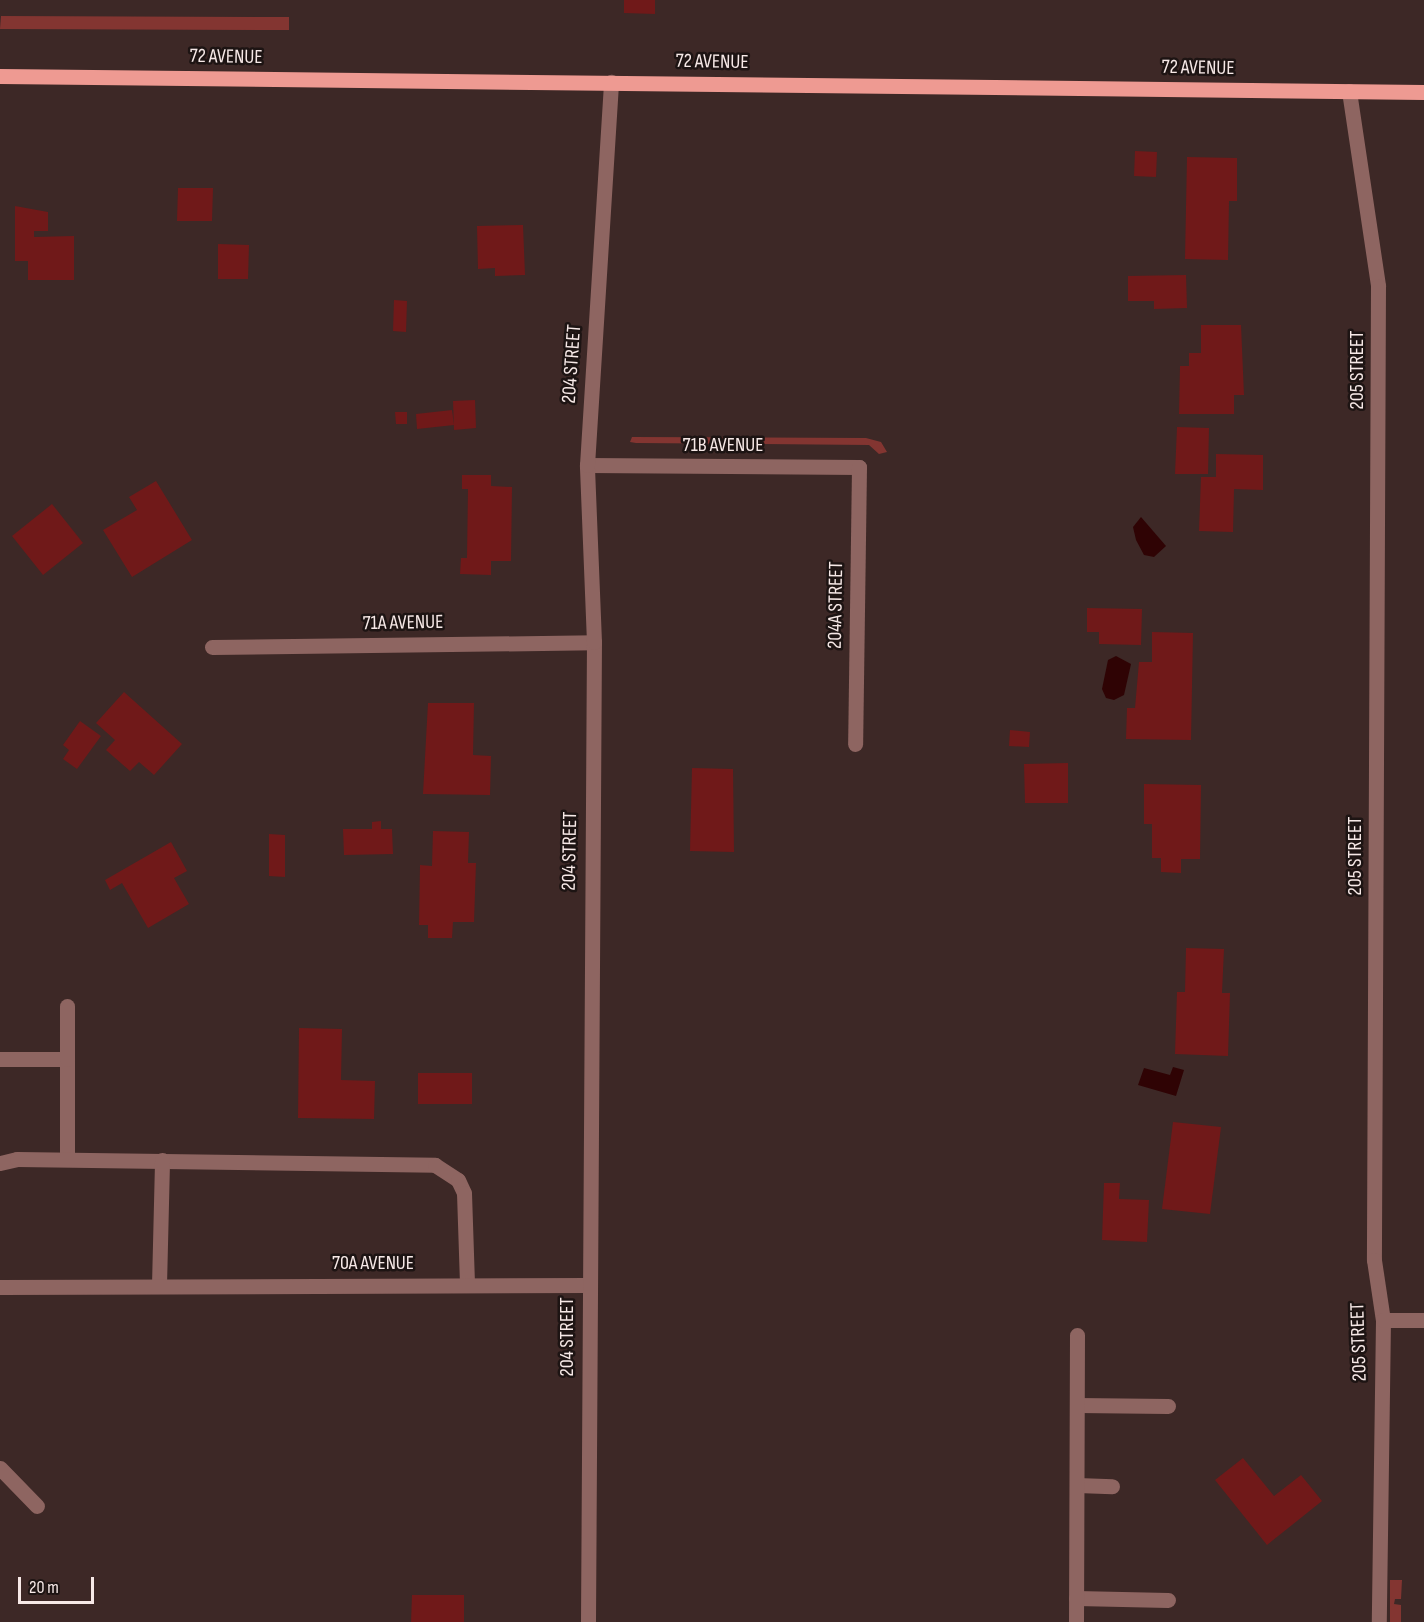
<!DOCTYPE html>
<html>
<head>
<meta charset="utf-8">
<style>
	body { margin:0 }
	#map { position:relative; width:1424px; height:1622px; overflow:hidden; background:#3d2826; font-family:"Sofia Sans Condensed",sans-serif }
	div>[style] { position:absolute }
	.green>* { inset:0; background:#833531 }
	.water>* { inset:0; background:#2f0304 }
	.building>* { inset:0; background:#701919 }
	.minor>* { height:15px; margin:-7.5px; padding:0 7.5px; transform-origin:7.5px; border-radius:7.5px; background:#8e6561 }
	.major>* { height:15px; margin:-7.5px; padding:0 7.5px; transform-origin:7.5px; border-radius:7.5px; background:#ee9a92 }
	span { translate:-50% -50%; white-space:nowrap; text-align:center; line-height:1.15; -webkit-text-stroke:5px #1d1413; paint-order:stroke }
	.street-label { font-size:20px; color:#f7e9e7 }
	.scale { position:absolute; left:18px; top:1577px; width:76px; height:27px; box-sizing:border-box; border:3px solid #f7e9e7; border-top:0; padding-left:8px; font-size:18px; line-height:21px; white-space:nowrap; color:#f7e9e7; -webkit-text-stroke:4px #1d1413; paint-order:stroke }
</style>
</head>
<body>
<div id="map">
	<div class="green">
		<div style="clip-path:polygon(1px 16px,289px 17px,289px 30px,0 29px)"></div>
		<div style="clip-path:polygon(632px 437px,866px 438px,881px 442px,887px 452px,879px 454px,869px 445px,636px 443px,630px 442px)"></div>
		<div style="clip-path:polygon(1390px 1580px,1402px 1580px,1401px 1599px,1395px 1599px,1394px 1604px,1401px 1605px,1401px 1622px,1390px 1622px)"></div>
	</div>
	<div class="water">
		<div style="clip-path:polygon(1141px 517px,1166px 546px,1154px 557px,1144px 555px,1136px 540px,1133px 527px)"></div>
		<div style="clip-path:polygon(1116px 656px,1131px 664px,1124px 695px,1114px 700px,1106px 698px,1102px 689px,1108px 660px)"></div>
		<div style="clip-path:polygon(1173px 1067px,1184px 1070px,1176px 1096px,1138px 1085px,1144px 1068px,1170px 1075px)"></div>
	</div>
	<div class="building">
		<div style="clip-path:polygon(624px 0,655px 0,655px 14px,624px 13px)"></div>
		<div style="clip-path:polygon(1135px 151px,1157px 152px,1156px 177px,1134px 176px)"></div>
		<div style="clip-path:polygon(1187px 157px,1237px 158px,1237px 201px,1229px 201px,1228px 260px,1185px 259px)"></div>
		<div style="clip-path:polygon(178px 188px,213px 188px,212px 221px,177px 221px)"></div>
		<div style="clip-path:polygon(15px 206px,48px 212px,48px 231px,34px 231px,34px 237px,74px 236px,74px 280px,28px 280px,28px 261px,15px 261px)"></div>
		<div style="clip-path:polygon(523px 225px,525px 275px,495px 276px,495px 268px,478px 269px,477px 226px)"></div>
		<div style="clip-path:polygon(218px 244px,249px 245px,248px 279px,218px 279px)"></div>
		<div style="clip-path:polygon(1186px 275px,1187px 308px,1154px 309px,1154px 301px,1128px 301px,1128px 276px)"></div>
		<div style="clip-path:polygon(394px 300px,407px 301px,406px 332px,393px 331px)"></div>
		<div style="clip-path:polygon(1201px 325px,1241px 325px,1244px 395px,1234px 395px,1234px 414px,1179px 414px,1180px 366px,1189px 366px,1189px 353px,1201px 353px)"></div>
		<div style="clip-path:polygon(475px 400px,476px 428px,454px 430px,453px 401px)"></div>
		<div style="clip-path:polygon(452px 410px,454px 425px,417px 429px,416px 414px)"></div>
		<div style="clip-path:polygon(395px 412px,407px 412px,407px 424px,396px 424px)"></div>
		<div style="clip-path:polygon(1177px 427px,1209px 428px,1208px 474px,1175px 474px)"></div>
		<div style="clip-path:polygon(1216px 454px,1263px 455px,1263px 490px,1234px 489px,1233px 532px,1199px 531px,1201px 477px,1216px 477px)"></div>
		<div style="clip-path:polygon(462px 475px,491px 475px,491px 486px,512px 487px,511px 561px,491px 561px,491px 575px,460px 574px,461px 558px,467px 558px,468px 489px,462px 489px)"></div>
		<div style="clip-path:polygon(156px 481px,192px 540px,132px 577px,103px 530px,137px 510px,129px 497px)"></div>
		<div style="clip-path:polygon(52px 504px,83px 543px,43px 575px,12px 536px)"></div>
		<div style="clip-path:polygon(1087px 608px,1142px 609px,1141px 645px,1099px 644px,1099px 632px,1087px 632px)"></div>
		<div style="clip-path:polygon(1152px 632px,1193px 633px,1191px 740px,1126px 739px,1127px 708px,1135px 708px,1139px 662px,1152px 662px)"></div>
		<div style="clip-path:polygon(124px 692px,182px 744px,154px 775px,139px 762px,130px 771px,106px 750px,115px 740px,96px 723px)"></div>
		<div style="clip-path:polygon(428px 703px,474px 703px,473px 755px,491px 756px,490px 795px,423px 794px)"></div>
		<div style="clip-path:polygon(80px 721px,101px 736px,77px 769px,63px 759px,69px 750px,63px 745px)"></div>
		<div style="clip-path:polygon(1010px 730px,1030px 732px,1029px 747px,1009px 746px)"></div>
		<div style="clip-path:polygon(1068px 763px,1068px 803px,1025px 803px,1024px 764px)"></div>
		<div style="clip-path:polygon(692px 768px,733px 769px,734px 852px,690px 851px)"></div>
		<div style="clip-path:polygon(1144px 784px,1201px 785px,1200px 859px,1181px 859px,1181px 873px,1161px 872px,1161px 858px,1152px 858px,1152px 824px,1144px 824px)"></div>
		<div style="clip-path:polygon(381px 821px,381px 829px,392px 829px,393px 854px,344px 855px,343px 829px,372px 829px,372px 822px)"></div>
		<div style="clip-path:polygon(433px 831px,469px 832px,468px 863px,476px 863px,474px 922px,453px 922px,452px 938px,428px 938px,428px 925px,419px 925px,420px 865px,432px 866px)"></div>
		<div style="clip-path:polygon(269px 834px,285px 835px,285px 877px,269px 876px)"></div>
		<div style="clip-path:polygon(171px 842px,187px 871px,174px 878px,189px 904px,148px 928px,122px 883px,110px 890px,105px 880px)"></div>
		<div style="clip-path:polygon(1186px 948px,1224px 949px,1222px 993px,1230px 993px,1228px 1056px,1175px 1054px,1177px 992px,1185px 992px)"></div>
		<div style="clip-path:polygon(299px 1028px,342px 1029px,341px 1080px,375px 1081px,374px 1119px,298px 1118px)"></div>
		<div style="clip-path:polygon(418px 1073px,472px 1073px,472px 1104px,418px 1104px)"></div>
		<div style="clip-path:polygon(1173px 1122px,1221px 1127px,1210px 1214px,1162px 1209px)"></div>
		<div style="clip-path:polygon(1104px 1183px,1120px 1183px,1119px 1199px,1149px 1200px,1147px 1242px,1102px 1240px)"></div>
		<div style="clip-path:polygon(1243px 1458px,1274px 1496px,1301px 1475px,1322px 1501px,1267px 1545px,1215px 1480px)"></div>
		<div style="clip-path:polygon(412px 1595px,464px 1595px,464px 1622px,411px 1622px)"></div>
	</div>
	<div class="minor">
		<div style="left:1349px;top:91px;width:197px;rotate:81.5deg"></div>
		<div style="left:1378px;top:286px;width:974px;rotate:90.24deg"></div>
		<div style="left:1374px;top:1260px;width:61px;rotate:81.5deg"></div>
		<div style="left:1383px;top:1320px;width:302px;rotate:90.8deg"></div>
		<div style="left:587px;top:465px;width:272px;rotate:0.4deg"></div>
		<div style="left:859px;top:467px;width:277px;rotate:90.8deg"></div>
		<div style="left:212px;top:647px;width:382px;rotate:-0.7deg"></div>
		<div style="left:0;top:1059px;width:67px"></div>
		<div style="left:67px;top:1059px;width:100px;rotate:90deg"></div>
		<div style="left:67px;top:1059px;width:53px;rotate:-90deg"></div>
		<div style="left:0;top:1163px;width:17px;rotate:-13deg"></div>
		<div style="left:17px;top:1159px;width:418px;rotate:0.8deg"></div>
		<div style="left:435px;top:1165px;width:27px;rotate:33deg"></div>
		<div style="left:458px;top:1180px;width:14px;rotate:65deg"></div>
		<div style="left:464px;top:1193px;width:91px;rotate:88.1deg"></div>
		<div style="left:159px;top:1285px;width:125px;rotate:-88.6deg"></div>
		<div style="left:0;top:1287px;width:588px;rotate:-0.19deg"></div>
		<div style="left:1383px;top:1320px;width:41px"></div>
		<div style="left:1077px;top:1405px;width:91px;rotate:0.6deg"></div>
		<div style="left:0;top:1468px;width:53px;rotate:45.8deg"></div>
		<div style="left:1077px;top:1485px;width:35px;rotate:2deg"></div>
		<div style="left:1076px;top:1598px;width:92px;rotate:1.2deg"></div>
		<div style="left:588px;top:1622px;width:980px;rotate:-89.65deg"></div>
		<div style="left:594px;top:642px;width:177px;rotate:-92.3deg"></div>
		<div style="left:587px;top:465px;width:384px;rotate:-86.4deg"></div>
		<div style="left:1076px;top:1622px;width:287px;rotate:-89.8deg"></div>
	</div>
	<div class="major">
		<div style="left:0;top:76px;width:1424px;rotate:0.64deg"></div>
	</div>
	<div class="street-label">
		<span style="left:226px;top:57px;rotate:1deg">72 AVENUE</span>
		<span style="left:712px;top:62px;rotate:1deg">72 AVENUE</span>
		<span style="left:1198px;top:68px;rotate:1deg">72 AVENUE</span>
		<span style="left:572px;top:364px;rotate:-86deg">204 STREET</span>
		<span style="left:1357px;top:370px;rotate:-90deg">205 STREET</span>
		<span style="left:723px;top:445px">71B AVENUE</span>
		<span style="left:836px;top:605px;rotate:-89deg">204A STREET</span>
		<span style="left:403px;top:623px;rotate:-1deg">71A AVENUE</span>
		<span style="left:570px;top:851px;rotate:-89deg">204 STREET</span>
		<span style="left:1355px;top:856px;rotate:-90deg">205 STREET</span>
		<span style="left:373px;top:1263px">70A AVENUE</span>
		<span style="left:567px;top:1337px;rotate:-90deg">204 STREET</span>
		<span style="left:1359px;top:1342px;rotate:-92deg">205 STREET</span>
	</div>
	<div class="scale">20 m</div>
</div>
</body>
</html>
